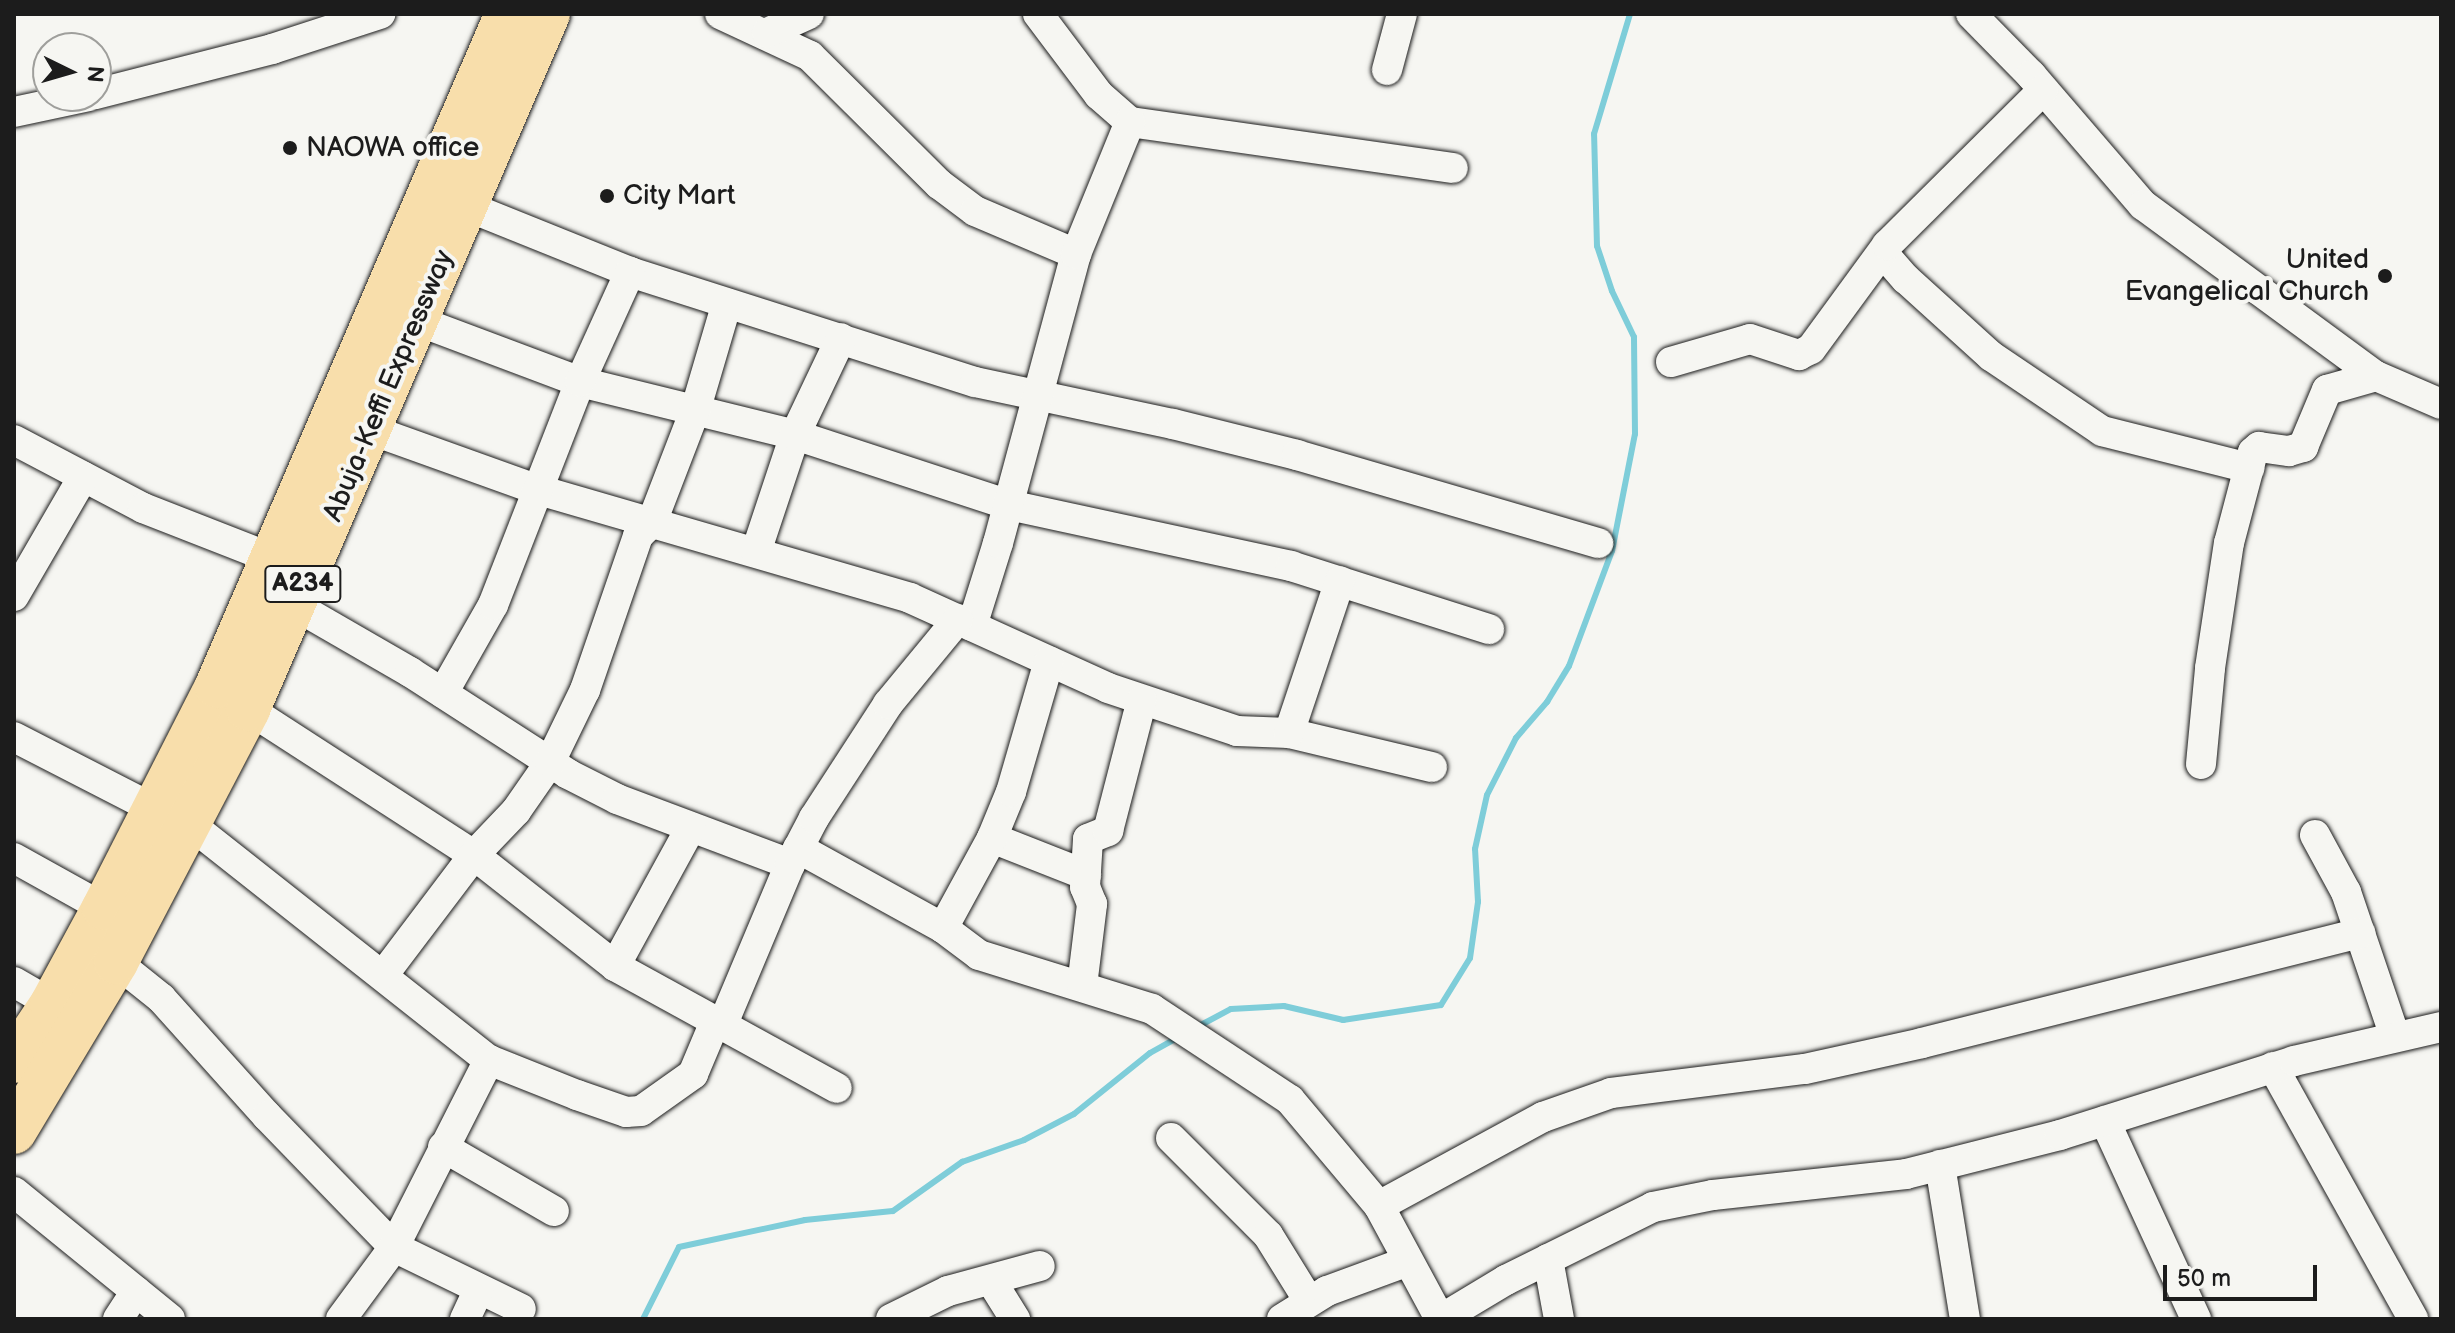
<!DOCTYPE html>
<html>
<head>
<meta charset="utf-8">
<style>
	body { margin:0 }
	#map { position:relative; width:2455px; height:1333px; overflow:hidden; background:#f6f6f2; font-family:"Balsamiq Sans",sans-serif }
	div>[style] { position:absolute }
	.stream>* { height:6px; margin:-3px; padding:0 3px; transform-origin:3px; border-radius:3px; background:#7ecdd9 }
	.roads { filter:drop-shadow(0 0 2px #1c1c1c) drop-shadow(0 0 2px #1c1c1c) }
	.minor>* { height:30px; margin:-15px; padding:0 15px; transform-origin:15px; border-radius:15px; background:#f6f6f2 }
	.highway>* { height:44px; margin:-22px; padding:0 22px; transform-origin:22px; border-radius:22px; background:#f8deab }
	.dots>* { width:22px; height:22px; translate:-50% -50%; box-sizing:border-box; border:4px solid #f6f6f2; border-radius:50% }
	span { translate:-50% -50%; white-space:nowrap; text-align:center; line-height:1.15; -webkit-text-stroke:8px #f6f6f2; paint-order:stroke }
	.shield-label span { padding:2px 6px; background:#f6f6f2; border:2px solid; border-radius:6px; -webkit-text-stroke-width:0 }
	.shield-label { font-size:26px; color:#1c1c1c; font-weight:700 }
	.poi-label { font-size:28px; color:#1c1c1c }
	.left { translate:0 -50%; text-align:left }
	.right { translate:-100% -50%; text-align:right }
	.street-label { font-size:28px; color:#1c1c1c }
	.frame { position:absolute; inset:0; border:16px solid #1c1c1c; pointer-events:none }
	.north { position:absolute; left:32px; top:32px; width:80px; height:80px; box-sizing:border-box; background:#f6f6f2; border:2px solid #9f9f9c; border-radius:50%; rotate:95deg; font-size:22px; font-weight:700; line-height:32px; text-align:center; color:#1c1c1c }
	.north::after { content:''; display:block; margin:auto; width:28px; height:36px; background:#1c1c1c; clip-path:polygon(50% 0,100% 100%,50% 72%,0 100%) }
	.scale { position:absolute; left:2163px; top:1265px; width:154px; height:36px; box-sizing:border-box; border:4px solid #1c1c1c; border-top:0; padding-left:10px; font-size:24px; line-height:28px; white-space:nowrap; color:#1c1c1c; -webkit-text-stroke:6px #f6f6f2; paint-order:stroke }
</style>
</head>
<body>
<div id="map">
	<div class="stream">
		<div style="left:1197px;top:1027px;width:38px;rotate:-28deg"></div>
		<div style="left:1231px;top:1009px;width:53px;rotate:-3.2deg"></div>
		<div style="left:1284px;top:1006px;width:61px;rotate:13.3deg"></div>
		<div style="left:1343px;top:1020px;width:99px;rotate:-8.7deg"></div>
		<div style="left:1441px;top:1005px;width:55px;rotate:-58.3deg"></div>
		<div style="left:1470px;top:958px;width:57px;rotate:-81.9deg"></div>
		<div style="left:1478px;top:902px;width:53px;rotate:-93.2deg"></div>
		<div style="left:1475px;top:849px;width:55px;rotate:-77.5deg"></div>
		<div style="left:1487px;top:795px;width:64px;rotate:-63deg"></div>
		<div style="left:1516px;top:738px;width:48px;rotate:-49.3deg"></div>
		<div style="left:1547px;top:702px;width:42px;rotate:-58.6deg"></div>
		<div style="left:1569px;top:666px;width:123px;rotate:-69.5deg"></div>
		<div style="left:1612px;top:551px;width:119px;rotate:-78.9deg"></div>
		<div style="left:1635px;top:434px;width:97px;rotate:-90.6deg"></div>
		<div style="left:1634px;top:337px;width:51px;rotate:-115.6deg"></div>
		<div style="left:1612px;top:291px;width:47px;rotate:-108.4deg"></div>
		<div style="left:1597px;top:246px;width:112px;rotate:-91.5deg"></div>
		<div style="left:1594px;top:134px;width:125px;rotate:-73.3deg"></div>
		<div style="left:643px;top:1319px;width:80px;rotate:-63.4deg"></div>
		<div style="left:679px;top:1247px;width:129px;rotate:-12.1deg"></div>
		<div style="left:805px;top:1220px;width:88px;rotate:-5.8deg"></div>
		<div style="left:893px;top:1211px;width:85px;rotate:-35.4deg"></div>
		<div style="left:962px;top:1162px;width:66px;rotate:-19.5deg"></div>
		<div style="left:1024px;top:1140px;width:56px;rotate:-27.5deg"></div>
		<div style="left:1074px;top:1114px;width:97px;rotate:-38.8deg"></div>
		<div style="left:1150px;top:1053px;width:31px;rotate:-29deg"></div>
	</div>
	<div class="roads">
		<div class="minor">
			<div style="left:720px;top:14px;width:99px;rotate:25deg"></div>
			<div style="left:810px;top:56px;width:182px;rotate:44.8deg"></div>
			<div style="left:939px;top:184px;width:45px;rotate:36.9deg"></div>
			<div style="left:975px;top:211px;width:110px;rotate:23.1deg"></div>
			<div style="left:1038px;top:14px;width:101px;rotate:53deg"></div>
			<div style="left:1099px;top:95px;width:41px;rotate:41.1deg"></div>
			<div style="left:1130px;top:122px;width:326px;rotate:8.1deg"></div>
			<div style="left:1971px;top:14px;width:86px;rotate:45.5deg"></div>
			<div style="left:2031px;top:75px;width:172px;rotate:49.3deg"></div>
			<div style="left:2143px;top:205px;width:289px;rotate:36.3deg"></div>
			<div style="left:2376px;top:376px;width:71px;rotate:23.3deg"></div>
			<div style="left:767px;top:33px;width:46px;rotate:-24.3deg"></div>
			<div style="left:1387px;top:70px;width:58px;rotate:-75deg"></div>
			<div style="left:96px;top:94px;width:182px;rotate:-14.3deg"></div>
			<div style="left:272px;top:49px;width:114px;rotate:-18deg"></div>
			<div style="left:14px;top:112px;width:77px;rotate:-12deg"></div>
			<div style="left:466px;top:206px;width:177px;rotate:21.9deg"></div>
			<div style="left:630px;top:272px;width:362px;rotate:17.7deg"></div>
			<div style="left:975px;top:382px;width:202px;rotate:12deg"></div>
			<div style="left:1173px;top:424px;width:128px;rotate:14deg"></div>
			<div style="left:1297px;top:455px;width:314px;rotate:16.3deg"></div>
			<div style="left:1883px;top:253px;width:35px;rotate:49deg"></div>
			<div style="left:1906px;top:279px;width:115px;rotate:42.2deg"></div>
			<div style="left:1991px;top:356px;width:134px;rotate:34deg"></div>
			<div style="left:2102px;top:431px;width:152px;rotate:14.1deg"></div>
			<div style="left:418px;top:321px;width:173px;rotate:20.6deg"></div>
			<div style="left:580px;top:382px;width:221px;rotate:13.8deg"></div>
			<div style="left:795px;top:435px;width:225px;rotate:18.1deg"></div>
			<div style="left:1009px;top:505px;width:289px;rotate:12.2deg"></div>
			<div style="left:1291px;top:566px;width:208px;rotate:17.7deg"></div>
			<div style="left:1671px;top:362px;width:82px;rotate:-16.2deg"></div>
			<div style="left:1750px;top:339px;width:52px;rotate:18.1deg"></div>
			<div style="left:1799px;top:355px;width:13px;rotate:-27deg"></div>
			<div style="left:1811px;top:349px;width:129px;rotate:-53.8deg"></div>
			<div style="left:1887px;top:245px;width:220px;rotate:-44.8deg"></div>
			<div style="left:371px;top:430px;width:178px;rotate:19.7deg"></div>
			<div style="left:539px;top:490px;width:386px;rotate:16.2deg"></div>
			<div style="left:910px;top:598px;width:217px;rotate:24.4deg"></div>
			<div style="left:1108px;top:688px;width:136px;rotate:18.4deg"></div>
			<div style="left:1237px;top:731px;width:52px;rotate:2.2deg"></div>
			<div style="left:1289px;top:733px;width:147px;rotate:13.4deg"></div>
			<div style="left:14px;top:440px;width:146px;rotate:27.8deg"></div>
			<div style="left:143px;top:508px;width:141px;rotate:21.3deg"></div>
			<div style="left:756px;top:552px;width:123px;rotate:-71.6deg"></div>
			<div style="left:795px;top:435px;width:107px;rotate:-64.6deg"></div>
			<div style="left:14px;top:596px;width:138px;rotate:-59.9deg"></div>
			<div style="left:294px;top:605px;width:134px;rotate:30deg"></div>
			<div style="left:410px;top:672px;width:188px;rotate:32.8deg"></div>
			<div style="left:568px;top:774px;width:55px;rotate:27deg"></div>
			<div style="left:617px;top:799px;width:185px;rotate:20.6deg"></div>
			<div style="left:972px;top:626px;width:87px;rotate:-72.6deg"></div>
			<div style="left:998px;top:543px;width:299px;rotate:-74.9deg"></div>
			<div style="left:1076px;top:254px;width:143px;rotate:-67.8deg"></div>
			<div style="left:443px;top:693px;width:101px;rotate:-60.4deg"></div>
			<div style="left:493px;top:605px;width:239px;rotate:-68.7deg"></div>
			<div style="left:580px;top:382px;width:121px;rotate:-65.6deg"></div>
			<div style="left:248px;top:709px;width:269px;rotate:32.9deg"></div>
			<div style="left:474px;top:855px;width:179px;rotate:38.2deg"></div>
			<div style="left:615px;top:966px;width:253px;rotate:28.8deg"></div>
			<div style="left:1289px;top:733px;width:160px;rotate:-71.5deg"></div>
			<div style="left:14px;top:737px;width:157px;rotate:27.2deg"></div>
			<div style="left:2201px;top:764px;width:96px;rotate:-84.6deg"></div>
			<div style="left:2210px;top:668px;width:126px;rotate:-81.4deg"></div>
			<div style="left:2229px;top:543px;width:94px;rotate:-75.2deg"></div>
			<div style="left:2253px;top:452px;width:8px;rotate:-40deg"></div>
			<div style="left:2259px;top:447px;width:30px;rotate:8deg"></div>
			<div style="left:2289px;top:451px;width:15px;rotate:-16deg"></div>
			<div style="left:2303px;top:447px;width:62px;rotate:-67.2deg"></div>
			<div style="left:2327px;top:390px;width:51px;rotate:-15.9deg"></div>
			<div style="left:191px;top:825px;width:380px;rotate:38.3deg"></div>
			<div style="left:489px;top:1060px;width:95px;rotate:21.7deg"></div>
			<div style="left:577px;top:1095px;width:52px;rotate:19.1deg"></div>
			<div style="left:626px;top:1112px;width:15px;rotate:-4deg"></div>
			<div style="left:641px;top:1111px;width:64px;rotate:-35.4deg"></div>
			<div style="left:693px;top:1074px;width:56px;rotate:-67.1deg"></div>
			<div style="left:2315px;top:835px;width:65px;rotate:61.5deg"></div>
			<div style="left:2346px;top:892px;width:153px;rotate:71.3deg"></div>
			<div style="left:992px;top:838px;width:101px;rotate:21.5deg"></div>
			<div style="left:798px;top:848px;width:166px;rotate:28.9deg"></div>
			<div style="left:943px;top:928px;width:45px;rotate:36.9deg"></div>
			<div style="left:979px;top:955px;width:181px;rotate:17.3deg"></div>
			<div style="left:1152px;top:1009px;width:165px;rotate:33.4deg"></div>
			<div style="left:1290px;top:1100px;width:138px;rotate:50deg"></div>
			<div style="left:1379px;top:1206px;width:128px;rotate:61.6deg"></div>
			<div style="left:14px;top:858px;width:103px;rotate:29.1deg"></div>
			<div style="left:943px;top:928px;width:102px;rotate:-61.4deg"></div>
			<div style="left:992px;top:838px;width:50px;rotate:-67.6deg"></div>
			<div style="left:1011px;top:792px;width:136px;rotate:-73.8deg"></div>
			<div style="left:116px;top:962px;width:58px;rotate:38.7deg"></div>
			<div style="left:161px;top:998px;width:159px;rotate:48.1deg"></div>
			<div style="left:267px;top:1116px;width:182px;rotate:45.9deg"></div>
			<div style="left:394px;top:1247px;width:141px;rotate:26deg"></div>
			<div style="left:615px;top:966px;width:158px;rotate:-61.3deg"></div>
			<div style="left:384px;top:974px;width:149px;rotate:-52.9deg"></div>
			<div style="left:474px;top:855px;width:61px;rotate:-46.3deg"></div>
			<div style="left:516px;top:811px;width:60px;rotate:-55.2deg"></div>
			<div style="left:550px;top:762px;width:80px;rotate:-64.1deg"></div>
			<div style="left:585px;top:690px;width:163px;rotate:-71deg"></div>
			<div style="left:638px;top:536px;width:20px;rotate:-45deg"></div>
			<div style="left:652px;top:522px;width:122px;rotate:-68.9deg"></div>
			<div style="left:696px;top:408px;width:109px;rotate:-73.6deg"></div>
			<div style="left:14px;top:982px;width:44px;rotate:30.1deg"></div>
			<div style="left:1082px;top:986px;width:83px;rotate:-83deg"></div>
			<div style="left:1092px;top:904px;width:18px;rotate:-112deg"></div>
			<div style="left:1085px;top:887px;width:48px;rotate:-86.4deg"></div>
			<div style="left:1088px;top:839px;width:22px;rotate:-22deg"></div>
			<div style="left:1108px;top:831px;width:135px;rotate:-75.5deg"></div>
			<div style="left:722px;top:1026px;width:176px;rotate:-67.2deg"></div>
			<div style="left:790px;top:864px;width:52px;rotate:-62.4deg"></div>
			<div style="left:814px;top:818px;width:136px;rotate:-57deg"></div>
			<div style="left:888px;top:704px;width:110px;rotate:-50.5deg"></div>
			<div style="left:2273px;top:1067px;width:288px;rotate:60.9deg"></div>
			<div style="left:2105px;top:1121px;width:218px;rotate:65.3deg"></div>
			<div style="left:1171px;top:1138px;width:137px;rotate:45deg"></div>
			<div style="left:1268px;top:1235px;width:78px;rotate:58.2deg"></div>
			<div style="left:443px;top:1147px;width:128px;rotate:30deg"></div>
			<div style="left:1940px;top:1165px;width:156px;rotate:80.8deg"></div>
			<div style="left:14px;top:1192px;width:201px;rotate:39.1deg"></div>
			<div style="left:1379px;top:1206px;width:187px;rotate:-28.5deg"></div>
			<div style="left:1543px;top:1117px;width:72px;rotate:-19.4deg"></div>
			<div style="left:1611px;top:1093px;width:195px;rotate:-7.1deg"></div>
			<div style="left:1805px;top:1069px;width:120px;rotate:-12.5deg"></div>
			<div style="left:1922px;top:1043px;width:452px;rotate:-14.1deg"></div>
			<div style="left:1548px;top:1259px;width:61px;rotate:79.6deg"></div>
			<div style="left:992px;top:1282px;width:44px;rotate:58.1deg"></div>
			<div style="left:118px;top:1319px;width:33px;rotate:-57deg"></div>
			<div style="left:341px;top:1319px;width:89px;rotate:-53.6deg"></div>
			<div style="left:394px;top:1247px;width:210px;rotate:-63.1deg"></div>
			<div style="left:465px;top:1319px;width:33px;rotate:-65deg"></div>
			<div style="left:891px;top:1319px;width:64px;rotate:-26.2deg"></div>
			<div style="left:948px;top:1291px;width:95px;rotate:-15.2deg"></div>
			<div style="left:1282px;top:1319px;width:53px;rotate:-31.9deg"></div>
			<div style="left:1327px;top:1291px;width:84px;rotate:-20.2deg"></div>
			<div style="left:1441px;top:1319px;width:76px;rotate:-31deg"></div>
			<div style="left:1506px;top:1280px;width:164px;rotate:-26.4deg"></div>
			<div style="left:1653px;top:1207px;width:61px;rotate:-11.3deg"></div>
			<div style="left:1713px;top:1195px;width:194px;rotate:-6.2deg"></div>
			<div style="left:1906px;top:1174px;width:159px;rotate:-14.2deg"></div>
			<div style="left:2060px;top:1135px;width:245px;rotate:-17.5deg"></div>
			<div style="left:2294px;top:1061px;width:151px;rotate:-13deg"></div>
		</div>
		<div class="highway">
			<div style="left:14px;top:1061px;width:69px;rotate:-56.3deg"></div>
			<div style="left:52px;top:1004px;width:109px;rotate:-61.6deg"></div>
			<div style="left:104px;top:908px;width:249px;rotate:-63deg"></div>
			<div style="left:217px;top:686px;width:732px;rotate:-66.66deg"></div>
			<div style="left:14px;top:1132px;width:198px;rotate:-59deg"></div>
			<div style="left:116px;top:962px;width:285px;rotate:-62.4deg"></div>
			<div style="left:248px;top:709px;width:757px;rotate:-66.65deg"></div>
		</div>
	</div>
	<div class="dots">
		<div style="left:290px;top:148px;background:#1c1c1c"></div>
		<div style="left:607px;top:196px;background:#1c1c1c"></div>
		<div style="left:2385px;top:276px;background:#1c1c1c"></div>
	</div>
	<div class="shield-label">
		<span style="left:303px;top:584px">A234</span>
	</div>
	<div class="poi-label">
		<span class="left" style="left:306px;top:148px">NAOWA office</span>
		<span class="left" style="left:623px;top:196px">City Mart</span>
		<span class="right" style="left:2369px;top:276px">United<br>Evangelical Church</span>
	</div>
	<div class="street-label">
		<span style="left:389px;top:386px;rotate:-67deg">Abuja-Keffi Expressway</span>
	</div>
	<div class="frame"></div>
	<div class="north">N</div>
	<div class="scale">50 m</div>
</div>
</body>
</html>
